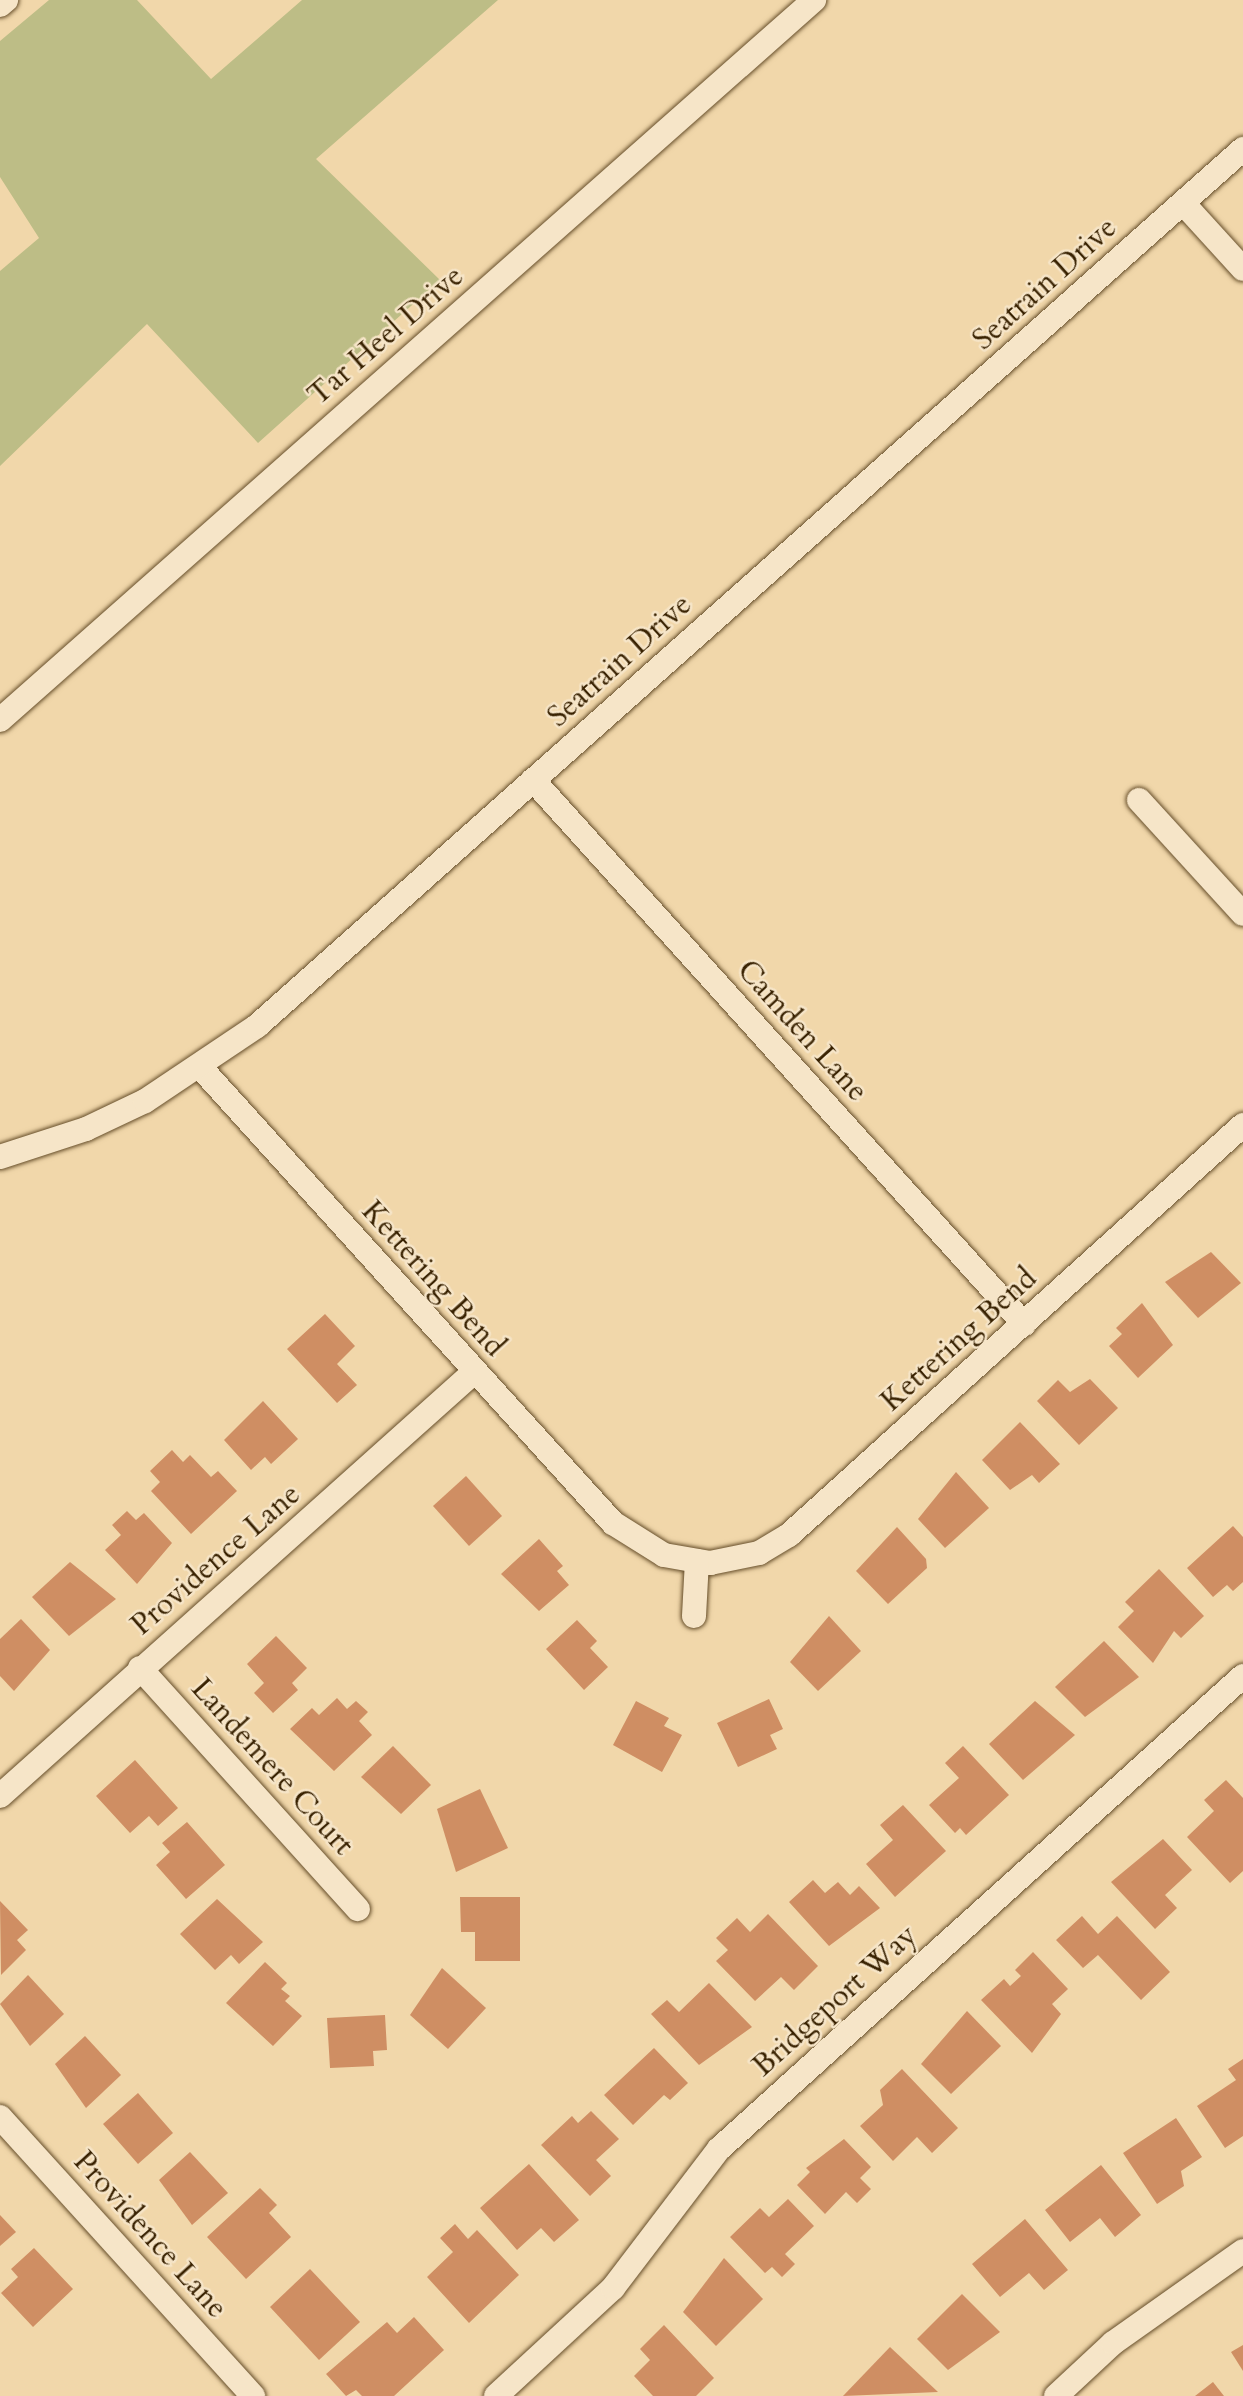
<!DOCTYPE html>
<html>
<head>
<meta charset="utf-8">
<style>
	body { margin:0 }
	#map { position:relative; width:1243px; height:2396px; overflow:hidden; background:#f1d7aa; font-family:Cardo,serif }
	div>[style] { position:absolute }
	.green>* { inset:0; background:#bdbd86 }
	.building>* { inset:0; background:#cf8e63 }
	.roads { filter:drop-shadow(0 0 2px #664e2a) drop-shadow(0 0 2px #664e2a) }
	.street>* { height:24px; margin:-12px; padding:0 12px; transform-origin:12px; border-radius:12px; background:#f6e5c8 }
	span { translate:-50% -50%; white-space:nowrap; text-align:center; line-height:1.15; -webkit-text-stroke:5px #f6e5c8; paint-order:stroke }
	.street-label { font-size:30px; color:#382100 }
</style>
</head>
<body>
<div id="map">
	<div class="green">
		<div style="clip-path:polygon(49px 0,137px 0,211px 79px,302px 0,498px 0,316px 159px,440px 280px,258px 443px,147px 324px,0 466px,0 271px,39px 238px,0 177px,0 41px)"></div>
	</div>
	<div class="building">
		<div style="clip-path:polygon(1211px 1252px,1241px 1283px,1198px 1318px,1165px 1282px)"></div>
		<div style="clip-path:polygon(1142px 1303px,1173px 1345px,1138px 1378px,1109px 1346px,1122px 1334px,1116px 1328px)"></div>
		<div style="clip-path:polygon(325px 1314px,355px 1346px,337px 1364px,357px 1385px,337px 1403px,287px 1349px)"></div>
		<div style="clip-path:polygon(1090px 1379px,1118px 1408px,1079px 1445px,1037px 1401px,1058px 1380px,1070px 1392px)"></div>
		<div style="clip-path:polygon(263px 1401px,298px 1439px,271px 1464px,265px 1457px,251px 1470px,224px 1440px)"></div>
		<div style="clip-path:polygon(1020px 1422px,1060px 1464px,1039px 1483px,1032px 1475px,1010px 1490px,982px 1460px)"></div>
		<div style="clip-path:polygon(172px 1450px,183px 1462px,190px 1455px,211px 1477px,218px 1471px,237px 1491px,191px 1534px,151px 1491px,160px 1482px,150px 1471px)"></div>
		<div style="clip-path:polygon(956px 1472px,989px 1508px,945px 1548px,918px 1519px)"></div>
		<div style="clip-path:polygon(466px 1476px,502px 1516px,469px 1546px,433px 1506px)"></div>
		<div style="clip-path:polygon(127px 1511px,136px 1520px,144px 1513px,172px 1543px,137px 1584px,105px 1550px,121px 1535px,112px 1525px)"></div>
		<div style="clip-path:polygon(1233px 1526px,1243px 1537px,1243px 1582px,1233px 1591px,1227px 1585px,1213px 1597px,1187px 1568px)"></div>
		<div style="clip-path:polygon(897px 1527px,926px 1559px,927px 1568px,888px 1604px,856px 1571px)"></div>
		<div style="clip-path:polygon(539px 1539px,563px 1566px,557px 1571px,569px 1585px,539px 1611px,501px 1574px)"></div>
		<div style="clip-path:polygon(70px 1562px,116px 1599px,69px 1636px,32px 1597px)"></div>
		<div style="clip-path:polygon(1159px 1569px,1204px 1616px,1181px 1638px,1174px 1631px,1153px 1663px,1118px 1627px,1134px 1611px,1125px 1602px)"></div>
		<div style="clip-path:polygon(829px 1616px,861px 1651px,818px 1691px,790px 1662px)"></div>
		<div style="clip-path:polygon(21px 1619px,50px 1650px,14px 1691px,0 1676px,0 1639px)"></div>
		<div style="clip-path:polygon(577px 1620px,597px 1641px,590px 1648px,608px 1667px,584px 1690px,546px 1649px)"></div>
		<div style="clip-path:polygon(276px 1636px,307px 1668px,292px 1683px,298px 1690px,273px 1713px,254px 1693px,264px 1683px,247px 1664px)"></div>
		<div style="clip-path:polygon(1104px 1641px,1139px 1677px,1085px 1717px,1055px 1687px)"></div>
		<div style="clip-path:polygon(337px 1698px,347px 1709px,356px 1701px,368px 1712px,359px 1721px,372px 1735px,334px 1771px,290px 1729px,312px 1708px,319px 1715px)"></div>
		<div style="clip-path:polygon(769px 1699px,783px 1729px,770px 1735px,777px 1749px,738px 1767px,717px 1723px)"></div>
		<div style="clip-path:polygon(636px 1701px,669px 1718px,664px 1726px,682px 1735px,662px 1772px,613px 1745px)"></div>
		<div style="clip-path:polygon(1035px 1701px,1075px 1735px,1023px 1780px,989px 1744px)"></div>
		<div style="clip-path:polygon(393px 1746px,431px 1785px,401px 1814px,361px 1777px)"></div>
		<div style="clip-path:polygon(963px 1746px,1009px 1795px,966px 1835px,960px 1828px,955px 1833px,929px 1805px,959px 1778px,945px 1763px)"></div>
		<div style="clip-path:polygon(135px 1760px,178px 1808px,158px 1826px,149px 1816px,130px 1833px,96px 1796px)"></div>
		<div style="clip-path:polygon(1226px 1780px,1243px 1798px,1243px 1871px,1230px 1883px,1187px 1837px,1214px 1811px,1204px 1800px)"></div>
		<div style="clip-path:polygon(480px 1789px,508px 1848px,456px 1872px,437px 1809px)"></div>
		<div style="clip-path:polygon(903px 1805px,946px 1851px,895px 1897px,866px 1864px,893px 1840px,880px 1825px)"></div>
		<div style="clip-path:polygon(187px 1822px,225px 1865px,186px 1899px,156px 1865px,170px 1852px,162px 1843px)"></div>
		<div style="clip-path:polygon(1163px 1839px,1192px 1870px,1165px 1895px,1177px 1908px,1155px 1929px,1111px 1882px)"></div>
		<div style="clip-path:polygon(813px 1880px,825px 1893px,838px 1882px,850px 1895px,859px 1886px,880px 1908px,829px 1946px,789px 1902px)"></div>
		<div style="clip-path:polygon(460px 1897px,520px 1897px,520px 1961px,475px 1961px,475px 1932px,461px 1932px)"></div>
		<div style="clip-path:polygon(217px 1899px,263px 1942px,239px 1964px,231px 1955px,215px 1970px,180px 1934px)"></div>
		<div style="clip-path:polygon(0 1901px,28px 1930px,17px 1940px,26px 1950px,1px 1975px)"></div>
		<div style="clip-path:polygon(768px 1914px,818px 1966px,794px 1990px,781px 1977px,755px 2001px,716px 1961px,728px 1950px,716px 1938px,737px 1918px,750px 1932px)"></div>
		<div style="clip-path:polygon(1082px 1916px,1098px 1934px,1117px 1916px,1170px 1972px,1141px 2000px,1098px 1955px,1083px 1968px,1056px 1940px)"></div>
		<div style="clip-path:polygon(1033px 1952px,1068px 1989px,1052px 2004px,1061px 2014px,1032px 2053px,981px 2000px,1004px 1979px,1010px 1986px,1021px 1976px,1015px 1970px)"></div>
		<div style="clip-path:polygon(265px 1962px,287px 1983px,281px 1989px,290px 1996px,285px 2001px,302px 2016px,273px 2046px,226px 2003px)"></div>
		<div style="clip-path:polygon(442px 1968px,486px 2008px,448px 2049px,410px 2015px)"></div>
		<div style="clip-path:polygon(28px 1975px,64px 2014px,30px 2046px,0 2004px)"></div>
		<div style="clip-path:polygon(709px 1983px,752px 2027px,699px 2065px,651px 2014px,667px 2000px,679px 2012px)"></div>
		<div style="clip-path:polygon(967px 2011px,1001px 2046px,951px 2094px,921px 2064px)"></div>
		<div style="clip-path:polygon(385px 2015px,387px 2050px,373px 2051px,374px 2066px,330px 2068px,327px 2018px)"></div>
		<div style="clip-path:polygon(85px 2036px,121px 2075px,86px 2108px,55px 2064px)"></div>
		<div style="clip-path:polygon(654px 2048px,688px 2083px,670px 2100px,664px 2095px,633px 2125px,604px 2095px)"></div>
		<div style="clip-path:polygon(1243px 2059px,1243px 2136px,1225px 2148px,1197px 2106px,1236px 2080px,1228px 2069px)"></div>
		<div style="clip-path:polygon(902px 2069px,958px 2128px,932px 2153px,917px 2137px,893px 2161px,860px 2126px,883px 2105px,880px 2090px)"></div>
		<div style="clip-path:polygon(138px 2093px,173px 2133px,138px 2164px,103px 2124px)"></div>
		<div style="clip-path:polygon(591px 2111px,619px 2139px,596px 2160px,611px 2176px,590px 2196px,541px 2145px,572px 2116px,578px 2123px)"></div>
		<div style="clip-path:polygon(1176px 2118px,1202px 2157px,1181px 2171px,1184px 2186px,1157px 2204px,1123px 2153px)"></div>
		<div style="clip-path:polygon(844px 2139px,871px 2167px,860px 2178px,871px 2189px,857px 2203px,846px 2192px,825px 2214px,797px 2185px,810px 2172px,806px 2168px)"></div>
		<div style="clip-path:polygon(190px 2152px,228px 2193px,192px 2225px,159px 2180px)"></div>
		<div style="clip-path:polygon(529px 2164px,579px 2220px,554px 2242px,541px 2228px,517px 2250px,480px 2208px)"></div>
		<div style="clip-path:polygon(1101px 2165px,1141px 2215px,1115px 2237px,1100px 2218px,1070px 2242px,1045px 2210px)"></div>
		<div style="clip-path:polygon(260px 2188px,277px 2205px,269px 2213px,291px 2237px,246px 2279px,207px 2237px)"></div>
		<div style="clip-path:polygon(788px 2199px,814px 2226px,785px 2254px,795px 2264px,782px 2277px,772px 2267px,765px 2273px,730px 2237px,760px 2208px,769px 2217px)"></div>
		<div style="clip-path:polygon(0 2215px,16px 2232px,0 2246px)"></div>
		<div style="clip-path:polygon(1025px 2219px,1068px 2270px,1044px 2290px,1029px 2273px,1000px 2297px,972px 2264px)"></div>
		<div style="clip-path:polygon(455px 2224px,468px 2239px,477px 2230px,519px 2275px,469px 2323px,427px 2277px,453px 2252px,440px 2238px)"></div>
		<div style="clip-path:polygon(34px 2248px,73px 2289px,33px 2327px,1px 2293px,18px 2277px,11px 2269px)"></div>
		<div style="clip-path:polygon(724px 2258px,763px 2299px,716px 2346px,683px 2312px)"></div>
		<div style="clip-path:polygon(310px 2269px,360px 2322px,319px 2360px,270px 2307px)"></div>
		<div style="clip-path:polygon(962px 2294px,1000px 2332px,948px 2370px,917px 2339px)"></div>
		<div style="clip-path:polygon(414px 2317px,444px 2350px,394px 2396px,362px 2396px,356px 2390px,346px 2396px,326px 2374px,387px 2322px,397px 2333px)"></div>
		<div style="clip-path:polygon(664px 2325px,714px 2378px,696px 2396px,653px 2396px,634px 2376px,650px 2360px,640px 2349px)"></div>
		<div style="clip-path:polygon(1243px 2345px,1243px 2371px,1231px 2352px)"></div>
		<div style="clip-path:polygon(890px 2347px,938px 2392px,843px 2396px)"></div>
		<div style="clip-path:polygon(1213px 2382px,1224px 2396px,1195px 2396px)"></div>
	</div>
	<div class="roads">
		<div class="street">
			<div style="left:0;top:5px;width:8px;rotate:-40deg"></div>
			<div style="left:1183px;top:203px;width:89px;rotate:47.7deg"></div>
			<div style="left:0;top:720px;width:1087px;rotate:-41.49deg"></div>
			<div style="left:533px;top:780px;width:733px;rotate:47.93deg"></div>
			<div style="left:1139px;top:800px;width:154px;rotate:47.6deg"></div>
			<div style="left:201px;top:1068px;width:614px;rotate:47.84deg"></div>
			<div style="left:613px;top:1523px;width:60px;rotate:32.1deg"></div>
			<div style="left:664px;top:1555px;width:47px;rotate:9.9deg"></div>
			<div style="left:710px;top:1563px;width:50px;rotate:-11.5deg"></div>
			<div style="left:759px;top:1553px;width:35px;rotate:-31deg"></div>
			<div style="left:789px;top:1535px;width:612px;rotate:-42.08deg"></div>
			<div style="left:0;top:1157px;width:90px;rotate:-18deg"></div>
			<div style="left:86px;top:1129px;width:65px;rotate:-25.4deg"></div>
			<div style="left:145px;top:1101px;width:135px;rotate:-33.8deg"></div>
			<div style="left:257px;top:1026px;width:1320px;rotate:-41.65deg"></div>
			<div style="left:694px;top:1616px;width:55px;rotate:-86.9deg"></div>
			<div style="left:140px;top:1668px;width:325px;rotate:47.9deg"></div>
			<div style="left:0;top:1796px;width:636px;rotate:-41.81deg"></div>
			<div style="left:0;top:2117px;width:377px;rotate:47.8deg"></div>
			<div style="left:496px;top:2396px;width:159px;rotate:-42.7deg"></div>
			<div style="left:613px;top:2288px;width:175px;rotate:-52.7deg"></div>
			<div style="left:719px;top:2149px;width:706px;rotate:-42.07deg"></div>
			<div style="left:1056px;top:2396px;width:78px;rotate:-42.9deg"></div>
			<div style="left:1113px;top:2343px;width:159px;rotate:-35.3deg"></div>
		</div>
	</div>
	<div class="street-label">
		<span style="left:1045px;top:284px;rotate:-42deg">Seatrain Drive</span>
		<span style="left:386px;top:336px;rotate:-41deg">Tar Heel Drive</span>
		<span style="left:620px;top:661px;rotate:-42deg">Seatrain Drive</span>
		<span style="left:802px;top:1031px;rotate:48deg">Camden Lane</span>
		<span style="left:433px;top:1279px;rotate:48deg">Kettering Bend</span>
		<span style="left:959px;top:1340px;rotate:-42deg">Kettering Bend</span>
		<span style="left:216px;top:1560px;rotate:-41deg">Providence Lane</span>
		<span style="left:272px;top:1767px;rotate:48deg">Landemere Court</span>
		<span style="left:835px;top:2001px;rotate:-42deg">Bridgeport Way</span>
		<span style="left:150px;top:2235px;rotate:48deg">Providence Lane</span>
	</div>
</div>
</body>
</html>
